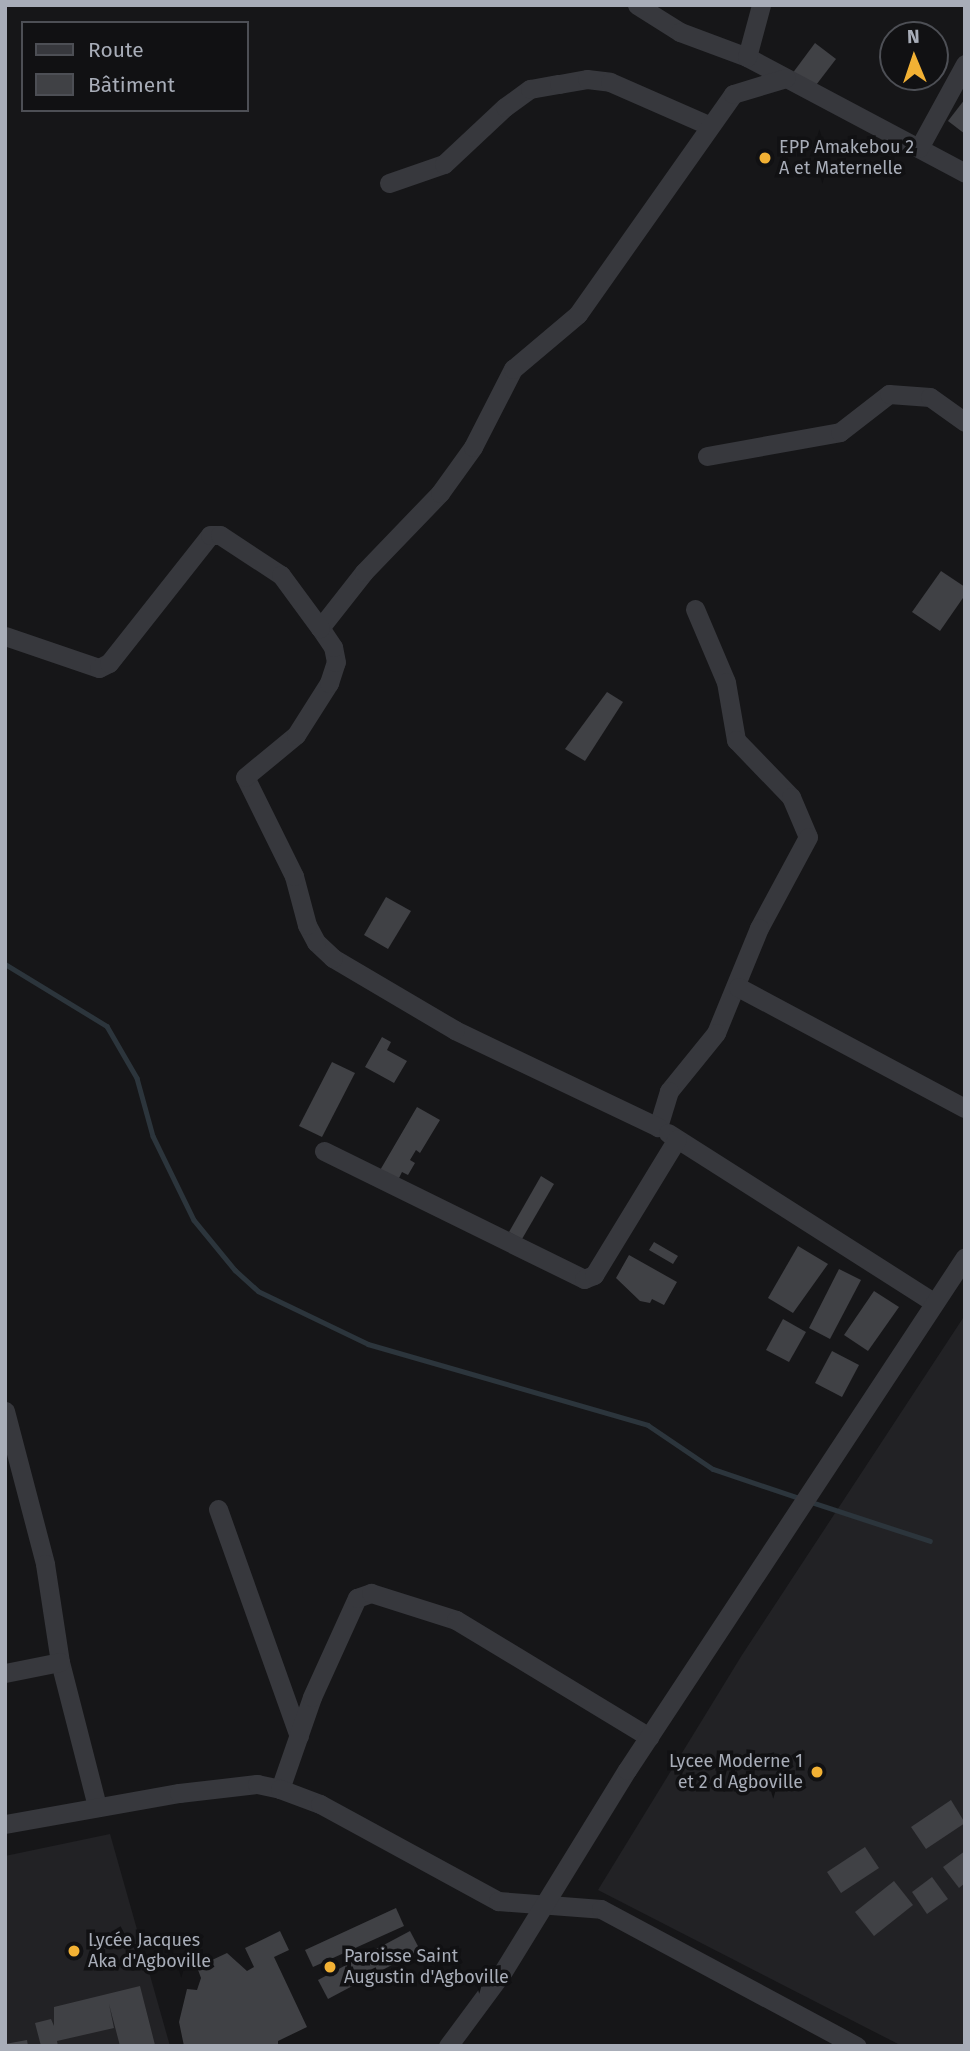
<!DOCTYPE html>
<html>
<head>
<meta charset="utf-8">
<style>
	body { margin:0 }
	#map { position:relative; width:970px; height:2051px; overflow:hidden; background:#161618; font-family:"Fira Sans",sans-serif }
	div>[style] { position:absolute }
	.built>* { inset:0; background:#222225 }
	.stream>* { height:4.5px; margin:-2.25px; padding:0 2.25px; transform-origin:2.25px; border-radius:2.25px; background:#2c353c }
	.building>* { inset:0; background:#404145 }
	.street>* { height:19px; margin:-9.5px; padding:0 9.5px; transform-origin:9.5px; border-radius:9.5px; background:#37383d }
	.dots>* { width:19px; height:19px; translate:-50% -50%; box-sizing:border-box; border:4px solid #111113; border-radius:50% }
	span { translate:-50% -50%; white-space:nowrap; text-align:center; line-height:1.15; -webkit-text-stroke:7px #111113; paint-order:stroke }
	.poi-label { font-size:18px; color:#a8adb8 }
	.left { translate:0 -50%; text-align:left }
	.right { translate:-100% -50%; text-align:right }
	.frame { position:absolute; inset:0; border:7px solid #a8adb8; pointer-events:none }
	.legend { position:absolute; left:21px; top:21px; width:228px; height:91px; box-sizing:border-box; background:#111113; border:2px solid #4d4f55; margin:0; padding:9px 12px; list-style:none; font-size:21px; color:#a8adb8 }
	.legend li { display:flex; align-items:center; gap:14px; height:35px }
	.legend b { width:35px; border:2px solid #4d4f55 }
	.north { position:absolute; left:879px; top:21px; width:70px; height:70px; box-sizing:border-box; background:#111113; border:2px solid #4d4f55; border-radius:50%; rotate:358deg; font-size:19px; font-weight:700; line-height:28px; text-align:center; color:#a8adb8 }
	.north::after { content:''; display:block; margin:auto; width:24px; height:32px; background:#f2b134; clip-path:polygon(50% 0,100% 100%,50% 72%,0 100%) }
</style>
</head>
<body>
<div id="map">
	<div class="built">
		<div style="clip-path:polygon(965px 1315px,965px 2046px,902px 2046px,598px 1890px,742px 1655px)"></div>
		<div style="clip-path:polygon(110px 1834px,170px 2046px,5px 2046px,5px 1856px)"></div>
	</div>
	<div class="stream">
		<div style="left:5px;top:964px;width:119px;rotate:31.3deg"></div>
		<div style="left:107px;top:1026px;width:60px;rotate:60deg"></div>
		<div style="left:137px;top:1078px;width:60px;rotate:74.6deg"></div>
		<div style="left:153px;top:1136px;width:93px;rotate:64deg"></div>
		<div style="left:194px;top:1220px;width:65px;rotate:50.6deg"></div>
		<div style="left:235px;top:1270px;width:31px;rotate:42deg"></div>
		<div style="left:258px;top:1291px;width:122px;rotate:25.7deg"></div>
		<div style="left:368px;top:1344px;width:291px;rotate:16.1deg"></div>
		<div style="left:648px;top:1425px;width:78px;rotate:34.1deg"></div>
		<div style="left:713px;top:1469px;width:91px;rotate:18.6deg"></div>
		<div style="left:811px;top:1502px;width:125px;rotate:18.1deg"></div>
	</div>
	<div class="building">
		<div style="clip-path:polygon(815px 43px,836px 59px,813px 89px,792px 74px)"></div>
		<div style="clip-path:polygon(965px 99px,965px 134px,948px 121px)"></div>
		<div style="clip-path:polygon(941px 571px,965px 587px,965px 595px,940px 631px,912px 612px)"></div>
		<div style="clip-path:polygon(607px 692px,623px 702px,585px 761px,565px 749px)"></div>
		<div style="clip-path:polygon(386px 897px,411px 911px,388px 949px,364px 935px)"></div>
		<div style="clip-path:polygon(382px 1037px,391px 1042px,387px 1050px,407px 1061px,394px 1083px,365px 1067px)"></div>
		<div style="clip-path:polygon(332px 1062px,355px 1073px,322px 1137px,299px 1126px)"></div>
		<div style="clip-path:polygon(417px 1107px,440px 1120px,420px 1153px,416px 1150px,410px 1160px,415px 1163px,408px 1175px,402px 1172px,397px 1182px,379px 1172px)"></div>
		<div style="clip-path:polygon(541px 1176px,554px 1184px,522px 1239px,509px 1232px)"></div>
		<div style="clip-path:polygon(654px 1242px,678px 1256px,673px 1264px,649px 1250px)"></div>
		<div style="clip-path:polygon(798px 1246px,828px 1264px,793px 1313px,768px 1298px)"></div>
		<div style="clip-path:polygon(629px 1255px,677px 1282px,664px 1305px,652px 1299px,650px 1303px,640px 1301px,616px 1278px)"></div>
		<div style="clip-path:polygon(839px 1269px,861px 1280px,830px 1339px,809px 1328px)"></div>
		<div style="clip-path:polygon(874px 1291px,899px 1307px,868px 1351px,844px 1335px)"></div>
		<div style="clip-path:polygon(783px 1319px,806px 1332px,789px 1362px,766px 1350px)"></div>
		<div style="clip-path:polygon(832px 1351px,859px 1365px,842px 1397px,815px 1383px)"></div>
		<div style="clip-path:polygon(951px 1800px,965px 1823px,926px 1849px,911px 1827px)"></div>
		<div style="clip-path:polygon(865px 1847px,879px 1868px,841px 1893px,827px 1872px)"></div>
		<div style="clip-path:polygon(965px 1851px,965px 1883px,959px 1888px,943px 1867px)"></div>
		<div style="clip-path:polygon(932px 1877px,948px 1899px,927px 1914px,912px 1892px)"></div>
		<div style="clip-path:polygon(894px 1881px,913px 1905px,874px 1936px,855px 1912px)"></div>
		<div style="clip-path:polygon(396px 1908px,404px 1926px,313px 1967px,305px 1950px)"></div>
		<div style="clip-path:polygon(280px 1931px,289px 1950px,274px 1957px,307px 2027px,278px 2041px,278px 2046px,184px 2046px,179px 2022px,187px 1989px,197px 1990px,201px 1978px,197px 1967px,227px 1953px,247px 1971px,254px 1967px,245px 1948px)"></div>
		<div style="clip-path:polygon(410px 1931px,420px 1950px,328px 1999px,318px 1980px)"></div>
		<div style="clip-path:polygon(140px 1986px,155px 2045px,120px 2046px,109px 2004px,114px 2028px,57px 2041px,58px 2046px,41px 2046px,35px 2023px,51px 2019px,54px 2026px,54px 2007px)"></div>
		<div style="clip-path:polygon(27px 2040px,28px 2046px,5px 2046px,5px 2044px)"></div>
	</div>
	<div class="street">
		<div style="left:637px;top:5px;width:51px;rotate:32.1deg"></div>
		<div style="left:680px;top:32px;width:72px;rotate:20.5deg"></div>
		<div style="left:747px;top:57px;width:247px;rotate:28deg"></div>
		<div style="left:747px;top:57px;width:54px;rotate:-74.9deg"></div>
		<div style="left:919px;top:148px;width:96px;rotate:-61.3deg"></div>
		<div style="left:389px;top:183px;width:58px;rotate:-19.1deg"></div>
		<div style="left:444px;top:164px;width:83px;rotate:-43.1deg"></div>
		<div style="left:505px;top:107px;width:31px;rotate:-36deg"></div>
		<div style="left:530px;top:89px;width:29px;rotate:-10deg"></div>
		<div style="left:559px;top:84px;width:28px;rotate:-10deg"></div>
		<div style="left:587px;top:79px;width:23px;rotate:7deg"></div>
		<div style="left:610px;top:82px;width:109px;rotate:23.7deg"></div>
		<div style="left:707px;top:456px;width:135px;rotate:-10.2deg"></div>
		<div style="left:840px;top:432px;width:62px;rotate:-37.8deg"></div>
		<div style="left:889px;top:394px;width:41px;rotate:4.2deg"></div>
		<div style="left:930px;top:397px;width:43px;rotate:35.5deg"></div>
		<div style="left:695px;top:609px;width:79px;rotate:67deg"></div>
		<div style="left:726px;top:682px;width:59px;rotate:80.2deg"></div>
		<div style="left:736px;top:740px;width:79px;rotate:46deg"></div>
		<div style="left:791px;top:797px;width:43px;rotate:67deg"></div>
		<div style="left:808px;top:837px;width:103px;rotate:118.3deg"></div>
		<div style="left:759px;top:928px;width:113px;rotate:112.3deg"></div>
		<div style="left:716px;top:1033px;width:75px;rotate:129deg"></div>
		<div style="left:669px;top:1091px;width:38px;rotate:107deg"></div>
		<div style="left:658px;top:1127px;width:225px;rotate:-154.5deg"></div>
		<div style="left:455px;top:1030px;width:142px;rotate:-149.5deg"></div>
		<div style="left:333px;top:958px;width:23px;rotate:-137deg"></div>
		<div style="left:316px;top:942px;width:19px;rotate:-118deg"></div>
		<div style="left:307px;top:925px;width:51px;rotate:-104.9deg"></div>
		<div style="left:294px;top:876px;width:110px;rotate:-116.3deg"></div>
		<div style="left:245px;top:777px;width:66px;rotate:-39.5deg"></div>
		<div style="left:296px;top:735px;width:62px;rotate:-57.6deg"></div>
		<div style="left:329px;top:683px;width:22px;rotate:-72deg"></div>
		<div style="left:336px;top:662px;width:15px;rotate:-101deg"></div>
		<div style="left:333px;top:647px;width:23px;rotate:-124deg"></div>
		<div style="left:320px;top:628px;width:71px;rotate:-51.8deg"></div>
		<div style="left:364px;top:572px;width:110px;rotate:-46.1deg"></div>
		<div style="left:440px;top:493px;width:57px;rotate:-54.3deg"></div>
		<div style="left:473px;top:447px;width:88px;rotate:-62.9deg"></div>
		<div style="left:513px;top:369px;width:85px;rotate:-40.2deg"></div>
		<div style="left:578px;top:314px;width:269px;rotate:-54.8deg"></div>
		<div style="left:733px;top:94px;width:55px;rotate:-16.8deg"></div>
		<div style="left:5px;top:636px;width:99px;rotate:18.8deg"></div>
		<div style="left:99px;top:668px;width:11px;rotate:-27deg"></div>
		<div style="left:109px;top:663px;width:163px;rotate:-51.7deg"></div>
		<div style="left:210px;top:535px;width:10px"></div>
		<div style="left:220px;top:535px;width:73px;rotate:33.3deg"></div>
		<div style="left:281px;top:575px;width:66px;rotate:53.7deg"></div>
		<div style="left:738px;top:987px;width:257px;rotate:28.1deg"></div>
		<div style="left:668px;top:1133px;width:314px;rotate:32.5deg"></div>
		<div style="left:324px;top:1151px;width:290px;rotate:26.2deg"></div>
		<div style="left:584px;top:1279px;width:11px;rotate:-22deg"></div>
		<div style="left:594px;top:1275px;width:159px;rotate:-58.6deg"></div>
		<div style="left:5px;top:1411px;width:158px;rotate:75.3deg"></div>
		<div style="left:45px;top:1564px;width:99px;rotate:81.3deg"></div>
		<div style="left:60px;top:1662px;width:149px;rotate:75.6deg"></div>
		<div style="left:218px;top:1509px;width:241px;rotate:70.4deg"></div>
		<div style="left:5px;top:1673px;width:56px;rotate:-11.3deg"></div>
		<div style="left:280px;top:1789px;width:97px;rotate:-70.8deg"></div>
		<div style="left:312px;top:1697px;width:109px;rotate:-65.6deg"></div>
		<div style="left:357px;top:1598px;width:15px;rotate:-20deg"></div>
		<div style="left:371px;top:1593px;width:89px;rotate:17.6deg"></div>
		<div style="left:456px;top:1620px;width:226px;rotate:31.2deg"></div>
		<div style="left:5px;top:1824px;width:177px;rotate:-10.1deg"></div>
		<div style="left:179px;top:1793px;width:79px;rotate:-6.6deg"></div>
		<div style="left:257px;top:1784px;width:24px;rotate:12deg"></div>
		<div style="left:280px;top:1789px;width:43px;rotate:20.6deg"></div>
		<div style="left:320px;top:1804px;width:203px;rotate:28.6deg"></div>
		<div style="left:498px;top:1901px;width:103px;rotate:4.4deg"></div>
		<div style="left:601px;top:1909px;width:290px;rotate:28.2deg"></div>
		<div style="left:448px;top:2046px;width:91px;rotate:-53.5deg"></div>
		<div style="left:502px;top:1973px;width:238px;rotate:-58.4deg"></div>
		<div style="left:627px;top:1770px;width:614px;rotate:-56.62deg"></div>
	</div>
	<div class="dots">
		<div style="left:765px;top:158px;background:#f2b134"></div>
		<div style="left:817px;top:1772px;background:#f2b134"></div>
		<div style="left:74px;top:1951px;background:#f2b134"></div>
		<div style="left:330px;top:1967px;background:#f2b134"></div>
	</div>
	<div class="poi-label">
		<span class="left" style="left:779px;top:158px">EPP Amakebou 2<br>A et Maternelle</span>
		<span class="right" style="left:803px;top:1772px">Lycee Moderne 1<br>et 2 d Agboville</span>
		<span class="left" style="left:88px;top:1951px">Lycée Jacques<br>Aka d'Agboville</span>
		<span class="left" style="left:344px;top:1967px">Paroisse Saint<br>Augustin d'Agboville</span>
	</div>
	<div class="frame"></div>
	<ul class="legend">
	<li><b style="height:9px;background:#37383d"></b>Route</li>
	<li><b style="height:19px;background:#404145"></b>Bâtiment</li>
	</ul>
	<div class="north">N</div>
</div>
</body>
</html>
